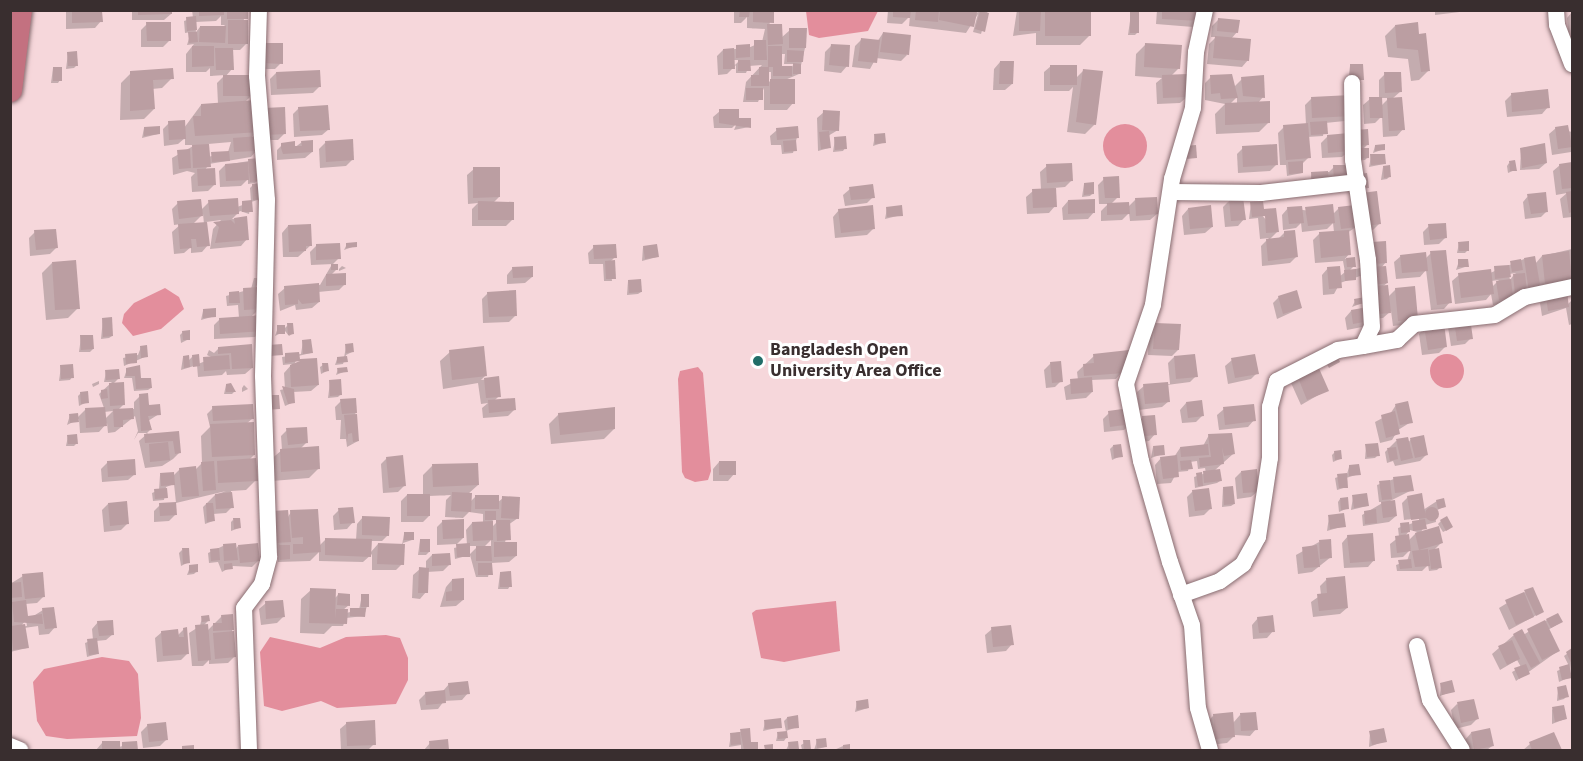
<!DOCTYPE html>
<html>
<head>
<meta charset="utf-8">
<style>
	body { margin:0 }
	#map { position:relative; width:1583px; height:761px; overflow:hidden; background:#f6d7db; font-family:"Source Sans 3",sans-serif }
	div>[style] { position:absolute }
	.water>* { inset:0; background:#e38e9c }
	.round { border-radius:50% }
	.shadow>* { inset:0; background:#0003 }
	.building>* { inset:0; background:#bb9ea2 }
	.roads { filter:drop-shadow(0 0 2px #876c70) drop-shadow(0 0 2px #876c70) }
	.minor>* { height:16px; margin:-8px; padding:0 8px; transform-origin:8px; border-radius:8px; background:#fff }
	.highway>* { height:24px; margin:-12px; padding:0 12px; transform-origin:12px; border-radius:12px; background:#c37180 }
	.dots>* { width:16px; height:16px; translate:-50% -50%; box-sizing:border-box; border:3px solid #fff; border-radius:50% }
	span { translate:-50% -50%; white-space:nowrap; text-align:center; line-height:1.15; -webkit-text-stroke:6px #fff; paint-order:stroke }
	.poi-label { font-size:18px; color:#392e2f; font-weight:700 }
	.left { translate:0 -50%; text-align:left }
	.frame { position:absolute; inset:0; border:12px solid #392e2f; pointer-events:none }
</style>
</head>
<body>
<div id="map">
	<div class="water">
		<div style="clip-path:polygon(806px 11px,806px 10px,878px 11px,868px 31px,819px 38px,809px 35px)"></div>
		<div class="round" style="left:1103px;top:124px;width:44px;height:44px"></div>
		<div style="clip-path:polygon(165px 288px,179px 297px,184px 309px,161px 329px,133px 336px,122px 323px,124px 314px,134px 303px)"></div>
		<div class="round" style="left:1430px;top:354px;width:34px;height:34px"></div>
		<div style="clip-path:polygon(698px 367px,703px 373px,711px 471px,708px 480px,695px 482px,685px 478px,682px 472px,678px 379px,680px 371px)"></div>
		<div style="clip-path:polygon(836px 601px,840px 651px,784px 662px,761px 658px,752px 613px,756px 610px)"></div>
		<div style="clip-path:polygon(386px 635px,400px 638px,408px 658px,408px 680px,396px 704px,337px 708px,321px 701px,282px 711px,264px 706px,260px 652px,270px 637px,320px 648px,346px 637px)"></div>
		<div style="clip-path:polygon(102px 657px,129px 661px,138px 674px,141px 718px,137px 736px,67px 739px,46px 736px,37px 721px,33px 682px,44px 669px)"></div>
	</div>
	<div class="shadow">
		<div style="clip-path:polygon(66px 10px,96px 10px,101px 21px,95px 28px,66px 29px)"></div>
		<div style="clip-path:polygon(132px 10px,171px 10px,171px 14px,164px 20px,132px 20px)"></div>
		<div style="clip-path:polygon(evenodd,192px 10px,247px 10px,243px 22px,246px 44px,240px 50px,232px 50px,232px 69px,225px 77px,252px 95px,245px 102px,285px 133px,278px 140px,260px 140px,259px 129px,250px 139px,257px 150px,251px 157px,209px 164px,205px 170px,215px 184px,208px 191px,192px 192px,191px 177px,195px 173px,187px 171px,173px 175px,172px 158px,195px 145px,185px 145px,185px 138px,178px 144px,164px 146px,163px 129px,169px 123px,184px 128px,201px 105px,218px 104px,217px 83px,225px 75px,210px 76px,210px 68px,206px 72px,186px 72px,186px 54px,194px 44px,187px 45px,191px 32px,185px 33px,184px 21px,193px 18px,192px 10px,221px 16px,221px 25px,225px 25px,222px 28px,200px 27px,196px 32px,195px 22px,216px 21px,221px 16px,192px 10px,231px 142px,228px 152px,208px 157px,208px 144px,231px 142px)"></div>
		<div style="clip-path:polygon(evenodd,734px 10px,773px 10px,769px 26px,781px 38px,790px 30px,805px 48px,799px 74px,785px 80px,793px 103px,787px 110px,764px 110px,764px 88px,758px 102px,743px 102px,746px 82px,762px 65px,749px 66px,746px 73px,736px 73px,736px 65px,727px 74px,718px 75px,717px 56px,723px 50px,748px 48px,762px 42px,765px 29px,747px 28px,747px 17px,741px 23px,734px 23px,734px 10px,780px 54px,785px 54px,784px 64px,794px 64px,791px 68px,781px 66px,780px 54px,734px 10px,733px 60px,740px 60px,733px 67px,733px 60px,734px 10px,767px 72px,771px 72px,771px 80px,767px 84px,767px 72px)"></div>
		<div style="clip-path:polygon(888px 10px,974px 13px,988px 10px,981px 34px,973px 32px,978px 14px,966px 33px,909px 26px,910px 16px,902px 24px,887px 23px)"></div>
		<div style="clip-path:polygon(1017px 10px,1090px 10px,1090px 35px,1080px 45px,1036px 45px,1036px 33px,1013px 36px)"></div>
		<div style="clip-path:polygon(1157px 10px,1200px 10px,1199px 20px,1193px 27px,1156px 24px)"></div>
		<div style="clip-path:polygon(1435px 10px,1476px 10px,1435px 15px)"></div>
		<div style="clip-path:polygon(1572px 12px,1572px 43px,1569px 43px,1567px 18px)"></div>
		<div style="clip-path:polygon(1131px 14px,1138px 32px,1135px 35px,1128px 35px)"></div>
		<div style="clip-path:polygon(1218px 20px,1237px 32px,1231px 39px,1248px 60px,1242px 67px,1207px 64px,1209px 44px,1216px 37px,1211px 37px,1212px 26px)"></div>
		<div style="clip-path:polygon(147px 24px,170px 40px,163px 47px,141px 47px,141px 30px)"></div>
		<div style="clip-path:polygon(1395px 26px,1418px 36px,1429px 70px,1419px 80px,1411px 81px,1408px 59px,1388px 57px,1385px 36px)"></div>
		<div style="clip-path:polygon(883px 33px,907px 55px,901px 61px,876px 58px,870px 69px,852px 67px,855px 46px,861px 40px,877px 42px)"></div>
		<div style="clip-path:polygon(1146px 44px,1179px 68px,1171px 76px,1187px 97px,1180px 103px,1157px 104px,1156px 83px,1162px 78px,1135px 76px,1136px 54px)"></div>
		<div style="clip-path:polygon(832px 45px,847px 66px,841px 73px,824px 71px,825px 52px)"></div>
		<div style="clip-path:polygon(256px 51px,281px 63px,275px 69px,256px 69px)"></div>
		<div style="clip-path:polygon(68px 53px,77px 65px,74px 68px,66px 69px)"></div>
		<div style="clip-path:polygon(1000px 62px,1012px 84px,1005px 90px,993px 90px,994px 69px)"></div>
		<div style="clip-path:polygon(1051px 66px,1076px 78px,1084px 70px,1095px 124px,1085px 134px,1067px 132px,1073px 87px,1069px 91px,1044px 91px,1044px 72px)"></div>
		<div style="clip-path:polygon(1350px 66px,1362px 79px,1359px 82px,1348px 82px)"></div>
		<div style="clip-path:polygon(53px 68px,60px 80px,58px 83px,51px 83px)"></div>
		<div style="clip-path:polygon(131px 73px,172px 78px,162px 88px,152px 89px,154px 109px,144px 119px,120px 120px,121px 83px)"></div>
		<div style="clip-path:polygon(276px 73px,319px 87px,313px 93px,271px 95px,270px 79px)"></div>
		<div style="clip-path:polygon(evenodd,1385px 74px,1401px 91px,1392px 99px,1403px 129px,1397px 136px,1383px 137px,1382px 116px,1375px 123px,1364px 124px,1363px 105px,1370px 99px,1379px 98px,1379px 80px,1385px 74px,1380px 98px,1389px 98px,1381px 106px,1380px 98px)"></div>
		<div style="clip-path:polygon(evenodd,1211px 77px,1234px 87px,1242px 79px,1263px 97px,1258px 103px,1269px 122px,1259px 132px,1216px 134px,1215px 114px,1225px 104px,1205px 100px,1205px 83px,1211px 77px,1237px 97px,1237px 104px,1230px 104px,1237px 97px)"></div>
		<div style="clip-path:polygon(1511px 95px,1548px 107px,1542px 114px,1507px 117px,1505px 101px)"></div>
		<div style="clip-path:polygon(1350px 96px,1345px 121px,1325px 123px,1323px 136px,1307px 137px,1309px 157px,1303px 163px,1302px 173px,1287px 176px,1286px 165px,1280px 165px,1278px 133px,1284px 127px,1306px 125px,1305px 105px,1311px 99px)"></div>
		<div style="clip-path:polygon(299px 108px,329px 129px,322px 135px,294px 137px,293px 114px)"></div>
		<div style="clip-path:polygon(720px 111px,738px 120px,749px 127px,734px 130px,737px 123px,732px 128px,714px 128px,713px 117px)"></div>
		<div style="clip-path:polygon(824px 112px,838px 130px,828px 136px,829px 148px,818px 151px,817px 118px)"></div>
		<div style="clip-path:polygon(144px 128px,158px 134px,142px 138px)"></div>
		<div style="clip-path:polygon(1556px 128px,1572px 132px,1572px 159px,1571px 152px,1552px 155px,1549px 134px)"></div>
		<div style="clip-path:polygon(777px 130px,797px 137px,793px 153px,782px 154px,781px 145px,771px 145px,770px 136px)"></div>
		<div style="clip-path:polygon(1354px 134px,1368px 144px,1362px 150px,1367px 158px,1365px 160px,1353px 161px)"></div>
		<div style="clip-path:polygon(875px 135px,885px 142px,873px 146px)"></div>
		<div style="clip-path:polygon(1328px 136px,1349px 151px,1342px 157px,1322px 158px,1321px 143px)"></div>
		<div style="clip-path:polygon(835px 139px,845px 148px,843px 151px,833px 152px)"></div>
		<div style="clip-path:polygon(302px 142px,312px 152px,305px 158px,277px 160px,277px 150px,283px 144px,294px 148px)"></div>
		<div style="clip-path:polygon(325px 143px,352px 160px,346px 166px,320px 168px,319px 149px)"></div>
		<div style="clip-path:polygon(1375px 146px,1384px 149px,1373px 153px)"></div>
		<div style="clip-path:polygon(1243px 148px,1277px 164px,1270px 171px,1238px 173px,1237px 154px)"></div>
		<div style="clip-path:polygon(1521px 150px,1546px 163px,1539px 169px,1520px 170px)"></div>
		<div style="clip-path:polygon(1371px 156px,1384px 164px,1369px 167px)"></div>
		<div style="clip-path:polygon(evenodd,249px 161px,258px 180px,253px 185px,261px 199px,251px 202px,249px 214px,240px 211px,232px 219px,245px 218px,247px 239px,241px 246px,210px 249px,213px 229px,221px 220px,206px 222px,208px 245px,202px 252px,191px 253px,191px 247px,184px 253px,174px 254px,172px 232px,181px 224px,174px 225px,172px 209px,178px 203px,201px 210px,209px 202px,237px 207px,251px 202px,250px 188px,255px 183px,248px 184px,248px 179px,241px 186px,220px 187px,219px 171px,225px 165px,249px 161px,203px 214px,204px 224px,192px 225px,203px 214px)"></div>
		<div style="clip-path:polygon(1509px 163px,1515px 170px,1508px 173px,1507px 166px)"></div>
		<div style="clip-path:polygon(1572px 164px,1572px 217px,1563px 218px,1560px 199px,1567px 193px,1556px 195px,1553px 171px,1560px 165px)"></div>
		<div style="clip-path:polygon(1047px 166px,1071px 181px,1065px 187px,1054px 188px,1055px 206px,1049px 213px,1027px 214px,1026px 197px,1033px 191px,1041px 190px,1040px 172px)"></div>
		<div style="clip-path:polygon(1334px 167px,1347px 181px,1309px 186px,1312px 173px,1329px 172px)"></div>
		<div style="clip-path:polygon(1383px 167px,1389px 177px,1387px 179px,1381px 180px)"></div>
		<div style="clip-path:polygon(474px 169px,499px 197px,493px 203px,513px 219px,506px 226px,472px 226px,472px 209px,478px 203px,468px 204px,467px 175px)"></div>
		<div style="clip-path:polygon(1104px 179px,1118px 197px,1111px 204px,1128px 207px,1135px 200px,1157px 214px,1150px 220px,1130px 221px,1129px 213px,1122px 220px,1101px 221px,1101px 211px,1108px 204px,1099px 204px,1098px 185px)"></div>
		<div style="clip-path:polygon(1084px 184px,1093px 193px,1090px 196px,1082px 197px)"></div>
		<div style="clip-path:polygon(850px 189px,873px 197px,867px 203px,845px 206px,843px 195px)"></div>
		<div style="clip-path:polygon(1529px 195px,1547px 211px,1541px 217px,1525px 219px,1523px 202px)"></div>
		<div style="clip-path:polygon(1230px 200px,1244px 219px,1238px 226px,1225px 227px,1223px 207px)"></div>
		<div style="clip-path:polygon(1068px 201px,1094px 212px,1088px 219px,1063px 220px,1062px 208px)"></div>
		<div style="clip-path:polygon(1356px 201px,1379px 224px,1373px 230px,1359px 232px)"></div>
		<div style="clip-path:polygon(1251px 203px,1277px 232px,1269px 240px,1278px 239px,1284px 233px,1296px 257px,1290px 263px,1262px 266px,1261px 246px,1269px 238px,1260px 239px,1258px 218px,1249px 219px)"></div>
		<div style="clip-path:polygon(887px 208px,901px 215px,885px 219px)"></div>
		<div style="clip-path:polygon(1288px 208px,1333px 214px,1339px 208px,1356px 227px,1347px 233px,1349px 254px,1345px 259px,1353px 258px,1354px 266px,1349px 271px,1367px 266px,1366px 250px,1386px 262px,1381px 268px,1387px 283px,1382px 287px,1388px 297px,1396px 289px,1410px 324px,1393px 326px,1391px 311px,1383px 318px,1371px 319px,1363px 275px,1340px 283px,1334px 294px,1323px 295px,1322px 275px,1328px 268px,1339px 277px,1345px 272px,1343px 261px,1315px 263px,1313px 240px,1319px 234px,1334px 232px,1333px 223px,1327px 229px,1302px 232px,1301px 223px,1296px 228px,1283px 230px,1282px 215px)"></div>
		<div style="clip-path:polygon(1188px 209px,1212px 227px,1205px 233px,1184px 235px,1182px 216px)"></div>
		<div style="clip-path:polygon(839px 210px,873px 229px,867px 235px,835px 238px,833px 217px)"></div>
		<div style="clip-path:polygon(288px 226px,311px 245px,298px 257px,283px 257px,282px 233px)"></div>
		<div style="clip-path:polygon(1429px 226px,1445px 238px,1439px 244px,1424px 245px,1423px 232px)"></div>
		<div style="clip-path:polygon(35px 232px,56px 248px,50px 254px,30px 256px,29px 238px)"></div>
		<div style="clip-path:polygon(1459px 243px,1468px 250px,1465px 253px,1457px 253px)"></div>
		<div style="clip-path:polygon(347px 244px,355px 246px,344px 250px)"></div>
		<div style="clip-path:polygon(316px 246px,339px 258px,333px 264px,311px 265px,310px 252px)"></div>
		<div style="clip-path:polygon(594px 247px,615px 257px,610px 262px,612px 281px,604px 281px,603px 264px,589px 264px,588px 253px)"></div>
		<div style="clip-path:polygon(643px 247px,657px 257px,642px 261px)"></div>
		<div style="clip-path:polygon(evenodd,1572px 249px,1572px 282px,1505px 304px,1493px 305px,1491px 294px,1486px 300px,1455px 304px,1452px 281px,1459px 275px,1490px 273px,1524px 259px,1535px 264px,1542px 256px,1572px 249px,1516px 273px,1513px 276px,1510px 280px,1509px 274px,1516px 273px,1572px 249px,1499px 280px,1491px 288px,1491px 281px,1499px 280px)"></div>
		<div style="clip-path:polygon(1431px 253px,1450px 302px,1444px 309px,1431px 310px,1426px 270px,1420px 277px,1396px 279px,1394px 262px,1401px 256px,1425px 259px)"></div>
		<div style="clip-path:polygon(1459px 261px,1468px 266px,1456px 270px)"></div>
		<div style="clip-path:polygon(52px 263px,78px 308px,68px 318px,46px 320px,42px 273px)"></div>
		<div style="clip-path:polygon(331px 266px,336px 270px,331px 275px,345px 284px,339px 290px,318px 292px,319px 302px,312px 308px,296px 310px,295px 305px,280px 311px,278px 294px,285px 288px,320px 285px)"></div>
		<div style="clip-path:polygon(342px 266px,346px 268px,339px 271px,339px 269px)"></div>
		<div style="clip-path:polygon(513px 268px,532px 277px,525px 283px,507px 284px,507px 275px)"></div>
		<div style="clip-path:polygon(254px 278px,260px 278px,255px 289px,260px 308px,251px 317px,261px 331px,255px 337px,214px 339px,214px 325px,220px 319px,239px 318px,238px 305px,227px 306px,226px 296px,251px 289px)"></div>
		<div style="clip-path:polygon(628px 281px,641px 292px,638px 294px,627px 295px)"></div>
		<div style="clip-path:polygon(488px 293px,516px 315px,509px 322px,483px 323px,482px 299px)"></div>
		<div style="clip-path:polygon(1279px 297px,1301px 308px,1277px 319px,1273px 303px)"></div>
		<div style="clip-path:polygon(1546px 297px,1567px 305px,1572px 300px,1572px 324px,1569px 325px,1566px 308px,1542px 316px,1540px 303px)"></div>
		<div style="clip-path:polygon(1355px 301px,1365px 302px,1352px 307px)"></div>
		<div style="clip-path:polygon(203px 311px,215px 316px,201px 320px)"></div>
		<div style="clip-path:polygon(1351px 311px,1369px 320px,1362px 327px,1347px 330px,1345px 318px)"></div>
		<div style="clip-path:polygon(103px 319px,112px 336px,109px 338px,101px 339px)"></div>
		<div style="clip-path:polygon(1447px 321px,1471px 338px,1465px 344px,1451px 346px)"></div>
		<div style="clip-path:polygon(1155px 324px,1178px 350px,1172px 356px,1148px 355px,1149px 331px)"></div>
		<div style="clip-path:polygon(288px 325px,292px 334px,289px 336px,285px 331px,275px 336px,278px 327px,284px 329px)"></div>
		<div style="clip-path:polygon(1425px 327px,1446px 346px,1439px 353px,1422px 355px,1419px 334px)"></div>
		<div style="clip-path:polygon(183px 332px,189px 339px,181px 343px,180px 335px)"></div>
		<div style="clip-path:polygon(81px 337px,93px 349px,90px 352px,79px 352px)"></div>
		<div style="clip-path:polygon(303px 341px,311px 353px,298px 356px,294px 365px,318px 385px,311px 391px,293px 392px,294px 402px,285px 406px,280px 390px,285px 389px,284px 373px,292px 364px,283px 365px,282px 357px,301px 354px)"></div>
		<div style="clip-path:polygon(250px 346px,252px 368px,245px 374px,227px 375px,226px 371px,222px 375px,198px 377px,197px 365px,181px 370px,183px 357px,188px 361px,193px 356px,198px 364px,213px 358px,207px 355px,209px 350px,214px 353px,219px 348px)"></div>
		<div style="clip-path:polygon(346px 346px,352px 352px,346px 355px,343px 364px,335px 365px,337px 359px,344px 358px)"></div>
		<div style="clip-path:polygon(141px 347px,147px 356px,124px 366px,123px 358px,138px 355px)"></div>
		<div style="clip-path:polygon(450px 352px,486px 375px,481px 380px,498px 378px,499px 396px,494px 401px,515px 409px,508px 416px,483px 418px,482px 408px,488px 403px,481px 404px,478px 383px,443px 389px,440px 361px)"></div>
		<div style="clip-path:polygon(1094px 356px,1122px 372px,1116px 379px,1091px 380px,1092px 392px,1086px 398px,1066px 400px,1064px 387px,1078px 380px,1077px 372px)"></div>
		<div style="clip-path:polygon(1174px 357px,1196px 376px,1190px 382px,1167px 385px,1169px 401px,1162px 407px,1139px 410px,1137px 392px,1144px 386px,1170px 384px,1168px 363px)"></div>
		<div style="clip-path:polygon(1232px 360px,1257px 373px,1251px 379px,1228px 384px,1225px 366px)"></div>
		<div style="clip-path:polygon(1051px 363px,1061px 381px,1055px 387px,1046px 388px,1044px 370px)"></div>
		<div style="clip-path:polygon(323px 365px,327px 371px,321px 374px,320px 367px)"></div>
		<div style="clip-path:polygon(61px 366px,72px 377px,70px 380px,59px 381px)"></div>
		<div style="clip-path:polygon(139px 367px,140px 380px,151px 388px,148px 390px,134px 391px,132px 378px,124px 378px,127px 369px)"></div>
		<div style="clip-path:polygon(1318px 368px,1327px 390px,1301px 405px,1291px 383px)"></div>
		<div style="clip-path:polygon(338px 369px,346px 371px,336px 375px)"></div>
		<div style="clip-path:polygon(evenodd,106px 372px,118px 379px,113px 384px,124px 404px,118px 410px,134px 409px,134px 402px,140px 396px,159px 414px,148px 421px,150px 430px,145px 435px,178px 432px,179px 453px,173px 459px,162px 466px,145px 468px,139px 441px,148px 433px,138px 433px,134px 440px,138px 431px,135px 416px,115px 432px,108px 433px,107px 423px,99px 432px,80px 433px,79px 419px,67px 425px,70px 415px,77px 418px,85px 410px,104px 408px,99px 394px,112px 382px,104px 382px,106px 372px,113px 411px,105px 419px,104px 412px,113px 411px)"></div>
		<div style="clip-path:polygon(99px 381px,99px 384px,93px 387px,92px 384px)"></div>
		<div style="clip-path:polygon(330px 382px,341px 394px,338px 397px,328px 398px)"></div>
		<div style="clip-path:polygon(226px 385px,235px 391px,232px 394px,224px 394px)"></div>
		<div style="clip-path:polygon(244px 385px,248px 389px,242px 392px,242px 388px)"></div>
		<div style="clip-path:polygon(81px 393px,87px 402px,79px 406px,78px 396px)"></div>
		<div style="clip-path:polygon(354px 399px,358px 441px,347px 447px,346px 439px,340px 439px,341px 420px,336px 420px,335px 407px,341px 401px)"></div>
		<div style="clip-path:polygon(1186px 403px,1203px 415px,1196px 422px,1182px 423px,1180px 410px)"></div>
		<div style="clip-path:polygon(1396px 405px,1411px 422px,1398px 430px,1392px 440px,1380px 443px,1375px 422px,1390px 414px)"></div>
		<div style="clip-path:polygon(213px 408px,252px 419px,246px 424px,254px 455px,249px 460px,256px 480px,246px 490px,231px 491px,232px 507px,226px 513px,213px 514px,213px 521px,205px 524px,203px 507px,215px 495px,226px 491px,176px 503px,174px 484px,166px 487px,164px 500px,153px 501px,152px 493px,159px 490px,160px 475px,173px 476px,180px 469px,195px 470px,202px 463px,201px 436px,210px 427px,207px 414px)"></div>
		<div style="clip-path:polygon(1224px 409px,1254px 420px,1248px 427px,1219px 430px,1217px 415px)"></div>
		<div style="clip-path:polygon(1109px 413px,1131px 424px,1124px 430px,1104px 432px,1103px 419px)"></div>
		<div style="clip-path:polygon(559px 414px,614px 429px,604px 439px,551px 444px,549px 424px)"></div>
		<div style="clip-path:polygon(1143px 417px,1155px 434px,1149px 441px,1138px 442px,1137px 424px)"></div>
		<div style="clip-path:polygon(287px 430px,306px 443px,300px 449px,319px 468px,309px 478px,272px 481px,270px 460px,282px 450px,281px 436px)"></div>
		<div style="clip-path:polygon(1209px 435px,1233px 454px,1214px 471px,1220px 481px,1217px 483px,1195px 488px,1194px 477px,1206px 473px,1205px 468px,1198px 469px,1197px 461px,1190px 462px,1188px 471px,1177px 472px,1171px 483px,1157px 484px,1155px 465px,1161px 458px,1174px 457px,1180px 448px,1203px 446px)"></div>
		<div style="clip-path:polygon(68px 436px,77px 443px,74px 446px,66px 446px)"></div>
		<div style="clip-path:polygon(1411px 439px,1427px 454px,1420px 461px,1395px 466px,1393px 461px,1387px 463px,1385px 452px,1396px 441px,1408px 443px)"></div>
		<div style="clip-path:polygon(1113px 446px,1121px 456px,1112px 460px,1110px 449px)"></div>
		<div style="clip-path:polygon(1366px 446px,1378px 455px,1375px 458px,1365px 459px)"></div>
		<div style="clip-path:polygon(1153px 447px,1163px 454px,1151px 458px)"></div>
		<div style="clip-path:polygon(1335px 452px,1340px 459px,1333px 462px,1332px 455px)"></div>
		<div style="clip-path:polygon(387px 458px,404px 486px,398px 492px,383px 493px,381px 464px)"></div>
		<div style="clip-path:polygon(108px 462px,135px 474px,128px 480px,102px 482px,101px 469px)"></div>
		<div style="clip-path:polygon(719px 462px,734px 474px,728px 481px,713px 481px,713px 469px)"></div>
		<div style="clip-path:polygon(evenodd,432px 466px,478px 485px,468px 494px,470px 502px,476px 496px,497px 503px,503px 498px,518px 518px,508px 525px,505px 543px,516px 556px,509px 562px,491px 563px,488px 577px,476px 577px,470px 555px,455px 559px,454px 548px,467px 545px,466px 530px,472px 523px,483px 523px,483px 514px,469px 512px,463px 518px,445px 517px,446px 500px,451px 495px,429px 496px,429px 516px,423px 522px,401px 522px,401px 501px,407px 495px,423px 495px,423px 475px,432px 466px,496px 518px,496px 523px,491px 528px,491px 522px,496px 518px,432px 466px,491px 540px,491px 547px,484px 547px,491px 540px,432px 466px,468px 546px,478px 546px,469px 555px,468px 546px)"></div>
		<div style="clip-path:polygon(1349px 467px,1359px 474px,1346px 478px,1347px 487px,1337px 490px,1335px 478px,1347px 474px)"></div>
		<div style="clip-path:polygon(1241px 472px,1258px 491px,1251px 497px,1237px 499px,1235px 478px)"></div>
		<div style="clip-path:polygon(1394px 479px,1412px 490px,1386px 503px,1396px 516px,1389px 522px,1363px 526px,1362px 515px,1384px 502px,1379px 502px,1377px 485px)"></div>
		<div style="clip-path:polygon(1223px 488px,1234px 504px,1231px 506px,1222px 507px)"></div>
		<div style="clip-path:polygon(1193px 491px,1210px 509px,1204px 515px,1189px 517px,1187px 497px)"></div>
		<div style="clip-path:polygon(1353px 497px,1367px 506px,1351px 510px)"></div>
		<div style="clip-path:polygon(evenodd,1408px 497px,1423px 510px,1437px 501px,1444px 507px,1435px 511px,1436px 522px,1425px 525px,1421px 532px,1441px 543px,1433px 551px,1440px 567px,1437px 570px,1429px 571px,1428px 565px,1422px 571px,1397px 571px,1396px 565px,1407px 561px,1411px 549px,1403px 557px,1391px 558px,1390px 544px,1399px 537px,1398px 528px,1419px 521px,1419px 518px,1404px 520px,1402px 503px,1408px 497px,1410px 530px,1417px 532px,1408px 541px,1404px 537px,1410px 530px)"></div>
		<div style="clip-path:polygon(1340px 499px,1348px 508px,1339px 512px,1338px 502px)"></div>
		<div style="clip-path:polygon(108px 504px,127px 524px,121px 530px,104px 532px,102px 510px)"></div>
		<div style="clip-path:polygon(160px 505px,175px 515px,169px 521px,154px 522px,154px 511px)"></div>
		<div style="clip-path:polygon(339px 510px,353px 522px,347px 529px,334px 530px,333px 516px)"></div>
		<div style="clip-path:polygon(291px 512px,319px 546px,326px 539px,356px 540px,357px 524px,363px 517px,388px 535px,382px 541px,370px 541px,370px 553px,378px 544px,402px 545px,404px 534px,412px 540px,403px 543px,402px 564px,396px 570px,372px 570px,372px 554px,363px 562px,319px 561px,319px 552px,310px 561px,278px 562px,277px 548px,269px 549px)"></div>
		<div style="clip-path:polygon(1329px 517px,1344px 526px,1327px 531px)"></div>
		<div style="clip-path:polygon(233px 520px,239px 528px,231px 531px,231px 522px)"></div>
		<div style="clip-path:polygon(443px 521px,463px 538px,457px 544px,437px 545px,437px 527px)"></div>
		<div style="clip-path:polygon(1441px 521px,1449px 529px,1443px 532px,1438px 524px)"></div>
		<div style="clip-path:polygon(1348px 536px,1374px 560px,1368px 567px,1344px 568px,1342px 543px)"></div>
		<div style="clip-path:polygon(420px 540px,429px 552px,426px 555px,418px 555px)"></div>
		<div style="clip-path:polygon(1319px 542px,1331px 557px,1312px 572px,1298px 574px,1296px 555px)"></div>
		<div style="clip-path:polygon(223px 546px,235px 550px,238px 546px,258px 561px,252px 567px,233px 566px,222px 572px,218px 562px,209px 563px,208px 553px)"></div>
		<div style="clip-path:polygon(182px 550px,189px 562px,181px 566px,179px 553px)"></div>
		<div style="clip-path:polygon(432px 555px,449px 565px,443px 571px,427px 572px,426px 592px,420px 599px,412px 598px,413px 575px,420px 569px,426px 569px,426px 561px)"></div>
		<div style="clip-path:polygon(190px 567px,197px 571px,194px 574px,187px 575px)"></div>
		<div style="clip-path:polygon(500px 573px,510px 586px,508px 589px,498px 589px)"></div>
		<div style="clip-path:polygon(evenodd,23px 576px,44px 596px,37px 603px,25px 604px,27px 620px,43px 610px,55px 627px,49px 634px,39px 635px,38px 626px,24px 628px,27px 648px,10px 652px,10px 584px,23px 576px,26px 620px,27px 626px,20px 627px,26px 620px)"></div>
		<div style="clip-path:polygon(452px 580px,463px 600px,456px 606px,440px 607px,446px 587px)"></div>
		<div style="clip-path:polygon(1326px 580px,1347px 608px,1340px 614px,1313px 617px,1311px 602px,1321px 595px,1320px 586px)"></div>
		<div style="clip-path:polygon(311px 590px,334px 599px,338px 595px,349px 605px,343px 610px,346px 613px,359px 610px,362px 595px,367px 606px,364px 616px,346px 618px,343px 626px,332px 626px,324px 634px,300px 633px,301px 599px)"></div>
		<div style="clip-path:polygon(1525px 592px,1542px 612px,1509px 630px,1499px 608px)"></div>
		<div style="clip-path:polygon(266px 603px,283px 617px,277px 623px,261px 625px,259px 609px)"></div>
		<div style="clip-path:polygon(222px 616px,231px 616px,234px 657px,228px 663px,209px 664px,209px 660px,203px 666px,192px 666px,189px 633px,200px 626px,202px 617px,208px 621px,203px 626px,207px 631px)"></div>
		<div style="clip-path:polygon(1258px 618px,1273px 631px,1267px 638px,1253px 639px,1252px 625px)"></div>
		<div style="clip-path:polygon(1547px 620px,1558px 624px,1548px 630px,1558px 651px,1516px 681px,1512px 672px,1521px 667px,1517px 660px,1500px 670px,1492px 654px,1514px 635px,1523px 635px)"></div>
		<div style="clip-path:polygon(98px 622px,113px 634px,106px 640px,96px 641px,97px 654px,87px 657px,85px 643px,93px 640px,92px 629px)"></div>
		<div style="clip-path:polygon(184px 629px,187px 654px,181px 660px,157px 662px,155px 638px,162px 632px,177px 636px)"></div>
		<div style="clip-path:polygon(992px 629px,1012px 644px,1006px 651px,987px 653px,985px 635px)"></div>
		<div style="clip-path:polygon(1572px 650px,1570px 677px,1559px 682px,1557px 671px,1569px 666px,1564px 656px)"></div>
		<div style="clip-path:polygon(449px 684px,468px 693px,462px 700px,444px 701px,438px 709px,421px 710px,419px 700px,426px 693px,443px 691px)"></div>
		<div style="clip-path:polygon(1441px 684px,1453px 691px,1440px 696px)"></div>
		<div style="clip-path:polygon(1558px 688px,1567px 696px,1564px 699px,1557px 701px)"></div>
		<div style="clip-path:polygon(857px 702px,868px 708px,855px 712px)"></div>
		<div style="clip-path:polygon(1457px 704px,1477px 719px,1471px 725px,1455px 729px,1451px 710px)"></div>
		<div style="clip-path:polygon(1552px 709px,1565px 719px,1552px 724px)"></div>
		<div style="clip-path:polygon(1240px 715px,1256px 729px,1250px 736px,1235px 735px,1227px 743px,1209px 745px,1207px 722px,1213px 716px,1233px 723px)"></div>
		<div style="clip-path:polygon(787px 718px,797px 727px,786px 731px,786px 738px,784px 741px,776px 741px,778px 733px,786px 732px,784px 721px)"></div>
		<div style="clip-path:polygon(765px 722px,780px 727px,763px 731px)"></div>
		<div style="clip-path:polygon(347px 723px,374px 744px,368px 750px,341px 750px,340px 729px)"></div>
		<div style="clip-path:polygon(148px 725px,166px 740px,160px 746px,143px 748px,141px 732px)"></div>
		<div style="clip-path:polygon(748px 730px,750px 744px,756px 743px,757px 750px,741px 750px,741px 745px,729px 747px,731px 734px)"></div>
		<div style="clip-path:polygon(1370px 733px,1385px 741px,1369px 747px)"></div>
		<div style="clip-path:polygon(1471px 733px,1492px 746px,1487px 750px,1467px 750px,1465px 740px)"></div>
		<div style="clip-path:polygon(1553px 734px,1559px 750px,1523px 750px,1530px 744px)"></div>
		<div style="clip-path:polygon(447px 741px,448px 750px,424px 750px,430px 743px)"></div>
		<div style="clip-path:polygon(808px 741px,809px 750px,802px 750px,801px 745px)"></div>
		<div style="clip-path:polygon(817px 741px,825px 747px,814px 750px)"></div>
		<div style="clip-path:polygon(136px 742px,136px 750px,96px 750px,102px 743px,119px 747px)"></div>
		<div style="clip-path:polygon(789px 744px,797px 748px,786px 750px)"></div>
		<div style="clip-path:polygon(843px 746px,848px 746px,849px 750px,834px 750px)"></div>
	</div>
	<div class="building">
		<div style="clip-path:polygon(72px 10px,102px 11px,103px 22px,72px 23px)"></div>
		<div style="clip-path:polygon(138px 10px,172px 10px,172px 14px,138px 15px)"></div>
		<div style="clip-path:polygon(199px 10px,224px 10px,224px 15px,199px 16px)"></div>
		<div style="clip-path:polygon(227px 10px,248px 10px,248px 19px,227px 19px)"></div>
		<div style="clip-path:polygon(740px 10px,750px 10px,749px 17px,739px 17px)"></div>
		<div style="clip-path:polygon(753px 10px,774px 10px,774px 23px,753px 22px)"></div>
		<div style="clip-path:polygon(893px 10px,911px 10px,910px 18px,893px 17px)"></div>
		<div style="clip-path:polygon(916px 10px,939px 10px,938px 22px,915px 20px)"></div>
		<div style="clip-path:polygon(940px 10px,977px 12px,974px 27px,939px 20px)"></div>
		<div style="clip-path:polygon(1019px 10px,1041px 10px,1040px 31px,1019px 31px)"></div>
		<div style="clip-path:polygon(1045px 10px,1091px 10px,1091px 36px,1045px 36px)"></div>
		<div style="clip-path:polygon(1162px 10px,1201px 10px,1201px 21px,1162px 19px)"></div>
		<div style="clip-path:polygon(980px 11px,989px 13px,985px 32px,975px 29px)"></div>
		<div style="clip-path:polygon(1130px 12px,1139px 12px,1139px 33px,1130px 33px)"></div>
		<div style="clip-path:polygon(196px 16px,197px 30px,187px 31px,186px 17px)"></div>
		<div style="clip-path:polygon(1218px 18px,1240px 20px,1238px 33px,1217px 31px)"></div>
		<div style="clip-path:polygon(228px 20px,248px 20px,248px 44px,228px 44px)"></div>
		<div style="clip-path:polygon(146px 22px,171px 22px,171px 41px,147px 41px)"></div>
		<div style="clip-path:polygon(1418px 22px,1419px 34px,1426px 33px,1430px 71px,1421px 72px,1418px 50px,1397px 48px,1395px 25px)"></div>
		<div style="clip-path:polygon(767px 24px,782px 24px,783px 44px,768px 45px)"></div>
		<div style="clip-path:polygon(200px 26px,226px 26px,225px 43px,199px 42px)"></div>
		<div style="clip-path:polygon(789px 28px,807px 28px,806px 48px,789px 48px)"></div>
		<div style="clip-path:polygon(188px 32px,197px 32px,198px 42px,189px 43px)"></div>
		<div style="clip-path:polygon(883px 32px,911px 35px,909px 55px,880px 52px)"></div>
		<div style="clip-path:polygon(1215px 36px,1251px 39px,1249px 61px,1213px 58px)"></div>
		<div style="clip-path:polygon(861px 38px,880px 40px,877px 63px,858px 61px)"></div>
		<div style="clip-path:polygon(754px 40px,766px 40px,767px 60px,754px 60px)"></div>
		<div style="clip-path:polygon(262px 43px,283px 43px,283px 64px,262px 63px)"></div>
		<div style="clip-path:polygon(1145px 43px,1182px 45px,1180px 69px,1144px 67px)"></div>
		<div style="clip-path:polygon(750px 44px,750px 57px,736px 58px,736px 45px)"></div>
		<div style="clip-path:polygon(831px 44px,850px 45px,849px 67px,829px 65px)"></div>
		<div style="clip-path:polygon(192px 46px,214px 46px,214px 66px,192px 67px)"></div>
		<div style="clip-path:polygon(768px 46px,782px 46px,782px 66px,792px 66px,792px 76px,773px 76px,773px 67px,768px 67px)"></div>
		<div style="clip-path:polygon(215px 48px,233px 48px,234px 70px,216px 70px)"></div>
		<div style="clip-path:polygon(734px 48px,735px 69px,723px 69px,723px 49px)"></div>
		<div style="clip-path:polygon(787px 50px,804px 51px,803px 62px,787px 62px)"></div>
		<div style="clip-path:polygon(77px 51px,78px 66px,68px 66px,67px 52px)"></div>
		<div style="clip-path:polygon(738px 60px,750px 60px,751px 71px,738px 71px)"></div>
		<div style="clip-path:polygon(1000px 61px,1014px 61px,1013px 84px,999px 84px)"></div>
		<div style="clip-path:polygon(793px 63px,801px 64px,801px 74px,793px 74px)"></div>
		<div style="clip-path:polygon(1350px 64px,1363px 64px,1364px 80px,1350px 80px)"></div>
		<div style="clip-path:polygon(1050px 65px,1077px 65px,1077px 85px,1050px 85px)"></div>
		<div style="clip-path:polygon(53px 67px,62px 67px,62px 81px,53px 81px)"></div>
		<div style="clip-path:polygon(759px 67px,769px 67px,769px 86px,751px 86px,751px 75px,759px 75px)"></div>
		<div style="clip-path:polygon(173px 68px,174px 79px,153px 80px,155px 109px,130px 111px,130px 71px)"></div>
		<div style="clip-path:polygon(1083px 69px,1103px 71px,1096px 125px,1076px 122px)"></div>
		<div style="clip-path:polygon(320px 70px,321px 87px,277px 89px,276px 72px)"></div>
		<div style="clip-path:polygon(1384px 72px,1401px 72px,1402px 92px,1385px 93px)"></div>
		<div style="clip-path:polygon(1187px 74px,1188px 97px,1163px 98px,1162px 75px)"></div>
		<div style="clip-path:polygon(1232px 74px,1238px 98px,1221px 99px,1220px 93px,1211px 94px,1210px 75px)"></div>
		<div style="clip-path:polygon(223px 75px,253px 75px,254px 96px,223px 96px)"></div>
		<div style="clip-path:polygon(1264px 75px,1265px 98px,1243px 96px,1241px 77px)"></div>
		<div style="clip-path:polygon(770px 79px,795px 79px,795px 104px,770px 104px)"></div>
		<div style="clip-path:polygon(746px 88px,763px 88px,763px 100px,746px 100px)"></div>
		<div style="clip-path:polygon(1548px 89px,1550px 108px,1512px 112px,1511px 93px)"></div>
		<div style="clip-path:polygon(1351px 95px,1353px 116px,1312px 118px,1311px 97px)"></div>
		<div style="clip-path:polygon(1369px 97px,1382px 97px,1383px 118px,1370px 118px)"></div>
		<div style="clip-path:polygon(1402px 97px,1405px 130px,1389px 131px,1387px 98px)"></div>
		<div style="clip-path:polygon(256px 100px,258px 132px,195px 136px,193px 116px,201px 116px,201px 104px)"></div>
		<div style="clip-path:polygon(1270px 101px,1270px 123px,1225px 125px,1225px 103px)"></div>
		<div style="clip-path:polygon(328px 105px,330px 130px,300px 131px,298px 107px)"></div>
		<div style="clip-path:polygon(285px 107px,286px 134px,266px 135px,264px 108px)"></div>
		<div style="clip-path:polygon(719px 109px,739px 109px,739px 118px,751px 118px,751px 128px,719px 123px)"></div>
		<div style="clip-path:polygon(823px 110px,840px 111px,839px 131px,822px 130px)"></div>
		<div style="clip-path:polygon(185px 120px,186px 139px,169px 140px,168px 121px)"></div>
		<div style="clip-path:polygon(1327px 121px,1328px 134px,1311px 135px,1310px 122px)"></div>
		<div style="clip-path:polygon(1308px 123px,1311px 158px,1286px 160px,1283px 125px)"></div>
		<div style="clip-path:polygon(1568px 125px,1572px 147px,1558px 149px,1555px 127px)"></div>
		<div style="clip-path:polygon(160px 126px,160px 134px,144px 136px,144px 127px)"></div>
		<div style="clip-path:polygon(798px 126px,799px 138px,777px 140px,776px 128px)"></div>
		<div style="clip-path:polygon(1368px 129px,1369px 145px,1357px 146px,1356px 130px)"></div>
		<div style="clip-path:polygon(829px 131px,831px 148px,821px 149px,819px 132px)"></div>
		<div style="clip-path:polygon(885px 133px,886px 143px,875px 144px,874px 134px)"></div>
		<div style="clip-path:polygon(1349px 133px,1350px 151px,1328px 153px,1327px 135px)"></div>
		<div style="clip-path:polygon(258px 136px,259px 151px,234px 152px,233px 138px)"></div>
		<div style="clip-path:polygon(846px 136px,847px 149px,835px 150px,834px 137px)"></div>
		<div style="clip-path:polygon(353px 139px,354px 160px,326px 162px,325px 141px)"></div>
		<div style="clip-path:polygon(313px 140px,313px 152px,283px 154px,281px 148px,281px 143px,295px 141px,295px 146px,302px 146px,301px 141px)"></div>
		<div style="clip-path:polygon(796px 140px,797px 151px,784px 152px,783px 141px)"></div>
		<div style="clip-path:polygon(1545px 143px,1547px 163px,1522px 168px,1520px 148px)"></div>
		<div style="clip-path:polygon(209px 144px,211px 167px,193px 168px,192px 145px)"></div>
		<div style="clip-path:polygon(1277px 144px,1278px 165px,1243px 167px,1242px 146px)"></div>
		<div style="clip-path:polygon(1385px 144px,1385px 150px,1375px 151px,1375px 145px)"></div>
		<div style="clip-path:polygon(1196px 145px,1197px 158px,1186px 159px,1185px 146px)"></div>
		<div style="clip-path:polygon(1355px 148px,1369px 148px,1369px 158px,1356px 159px)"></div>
		<div style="clip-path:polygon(190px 149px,191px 168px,179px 169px,177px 150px)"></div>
		<div style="clip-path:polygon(229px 151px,230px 161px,212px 162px,211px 152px)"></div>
		<div style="clip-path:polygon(1370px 154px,1385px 154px,1386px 164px,1371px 165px)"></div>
		<div style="clip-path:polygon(258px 158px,260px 181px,250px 182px,248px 159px)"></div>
		<div style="clip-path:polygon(1515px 160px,1517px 171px,1510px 171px,1509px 161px)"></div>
		<div style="clip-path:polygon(1303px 161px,1303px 173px,1289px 174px,1288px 162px)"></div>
		<div style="clip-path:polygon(248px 162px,249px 180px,226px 181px,225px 164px)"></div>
		<div style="clip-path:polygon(1572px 162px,1572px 188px,1562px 189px,1559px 164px)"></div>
		<div style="clip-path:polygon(1072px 163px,1073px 181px,1047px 183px,1046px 164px)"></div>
		<div style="clip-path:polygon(1333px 165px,1348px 165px,1349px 181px,1334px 182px)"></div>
		<div style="clip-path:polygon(1390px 165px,1391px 177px,1384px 178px,1383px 166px)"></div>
		<div style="clip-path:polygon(473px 167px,500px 167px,500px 197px,473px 198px)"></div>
		<div style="clip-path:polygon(215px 168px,216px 185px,198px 186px,197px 169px)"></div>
		<div style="clip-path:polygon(1328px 171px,1329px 183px,1312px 184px,1311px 172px)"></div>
		<div style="clip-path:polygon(1367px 173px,1369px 188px,1360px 189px,1359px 174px)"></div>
		<div style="clip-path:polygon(1119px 176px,1120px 198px,1105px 198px,1103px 177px)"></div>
		<div style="clip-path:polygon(1094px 182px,1094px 194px,1084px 195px,1084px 183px)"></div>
		<div style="clip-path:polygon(262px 183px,263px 199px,253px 200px,252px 184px)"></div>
		<div style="clip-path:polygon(873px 184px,875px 198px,851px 200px,849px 187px)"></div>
		<div style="clip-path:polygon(1056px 188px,1057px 207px,1033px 208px,1032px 189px)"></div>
		<div style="clip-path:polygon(1377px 191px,1381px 224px,1365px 226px,1362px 193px)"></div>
		<div style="clip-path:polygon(1572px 191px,1572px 212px,1569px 213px,1566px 192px)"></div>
		<div style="clip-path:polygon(1546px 192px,1548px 212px,1531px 214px,1527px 194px)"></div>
		<div style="clip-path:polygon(1157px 197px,1158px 214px,1136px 216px,1135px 198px)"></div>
		<div style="clip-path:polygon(1243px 197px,1246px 220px,1231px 221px,1229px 199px)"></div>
		<div style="clip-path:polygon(238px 198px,239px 214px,210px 216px,208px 200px)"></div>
		<div style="clip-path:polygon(201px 199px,203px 216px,179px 219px,177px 201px)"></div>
		<div style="clip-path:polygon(1095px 199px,1095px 213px,1068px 214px,1068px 200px)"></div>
		<div style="clip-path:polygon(252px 200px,253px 212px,242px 212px,242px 201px)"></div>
		<div style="clip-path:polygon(478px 201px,514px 202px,514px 220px,478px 220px)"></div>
		<div style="clip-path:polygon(1263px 201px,1264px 209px,1276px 208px,1279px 232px,1266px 233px,1265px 216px,1252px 217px,1250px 202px)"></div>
		<div style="clip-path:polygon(1129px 202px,1130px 214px,1107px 215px,1107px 203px)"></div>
		<div style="clip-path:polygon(1333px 204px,1335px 223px,1308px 226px,1305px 207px)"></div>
		<div style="clip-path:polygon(873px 205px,875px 229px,841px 233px,838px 209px)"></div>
		<div style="clip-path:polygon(902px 205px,903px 216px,887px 217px,886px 207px)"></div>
		<div style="clip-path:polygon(1211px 205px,1213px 227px,1190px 229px,1188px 208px)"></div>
		<div style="clip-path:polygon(1355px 205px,1357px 227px,1341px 229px,1338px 207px)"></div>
		<div style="clip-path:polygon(1302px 206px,1304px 223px,1289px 224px,1287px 207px)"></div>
		<div style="clip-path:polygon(247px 216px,249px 240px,215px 243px,219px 227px,213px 222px,231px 220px,235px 224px,234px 218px)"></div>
		<div style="clip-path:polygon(207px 222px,210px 246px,197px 247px,196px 239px,191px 239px,192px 248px,180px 249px,178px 224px)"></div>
		<div style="clip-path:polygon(1446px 223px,1447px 238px,1430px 240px,1428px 224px)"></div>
		<div style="clip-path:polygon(311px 224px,312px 246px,306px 246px,306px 251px,289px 252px,288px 225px)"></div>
		<div style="clip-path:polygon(56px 229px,58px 248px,36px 250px,34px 230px)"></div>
		<div style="clip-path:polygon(1295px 230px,1298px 257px,1268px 261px,1266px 239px,1284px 237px,1284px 231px)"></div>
		<div style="clip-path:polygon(1349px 230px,1351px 255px,1321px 258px,1319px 232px)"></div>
		<div style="clip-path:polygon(1386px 241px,1387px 263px,1373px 264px,1372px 242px)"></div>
		<div style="clip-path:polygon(1469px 241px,1469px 251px,1459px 251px,1458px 242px)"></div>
		<div style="clip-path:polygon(357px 242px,357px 247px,346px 248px,346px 243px)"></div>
		<div style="clip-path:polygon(340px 243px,341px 259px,316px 260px,316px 244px)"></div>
		<div style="clip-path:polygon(616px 244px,617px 258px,594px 259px,593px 245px)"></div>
		<div style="clip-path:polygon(657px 244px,659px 257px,645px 259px,643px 246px)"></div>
		<div style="clip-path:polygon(1446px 250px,1452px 303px,1437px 305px,1430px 251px)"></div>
		<div style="clip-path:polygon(1569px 251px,1572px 281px,1545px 284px,1542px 255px)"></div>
		<div style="clip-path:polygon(1426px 252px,1428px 271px,1402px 273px,1400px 255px)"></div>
		<div style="clip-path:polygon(1535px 256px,1541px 290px,1529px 292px,1524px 258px)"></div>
		<div style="clip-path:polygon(1355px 257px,1356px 267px,1347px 267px,1346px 258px)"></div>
		<div style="clip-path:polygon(1458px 259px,1468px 259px,1469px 267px,1458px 267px)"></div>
		<div style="clip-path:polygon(1521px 259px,1523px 270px,1512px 272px,1510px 261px)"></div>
		<div style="clip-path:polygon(76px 260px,80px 309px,55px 310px,52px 262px)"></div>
		<div style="clip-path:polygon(615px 260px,616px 279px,606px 279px,605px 261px)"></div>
		<div style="clip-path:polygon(331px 264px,338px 264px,338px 270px,331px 270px)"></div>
		<div style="clip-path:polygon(1509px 265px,1511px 277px,1495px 279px,1494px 266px)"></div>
		<div style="clip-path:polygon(533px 266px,533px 277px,513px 278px,512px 267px)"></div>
		<div style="clip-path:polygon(1340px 266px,1342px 288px,1329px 289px,1327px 267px)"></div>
		<div style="clip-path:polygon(1386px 266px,1388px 283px,1374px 285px,1372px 267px)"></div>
		<div style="clip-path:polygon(1356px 269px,1356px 280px,1345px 281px,1344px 270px)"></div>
		<div style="clip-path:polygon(1491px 269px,1494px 294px,1461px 298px,1458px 273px)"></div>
		<div style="clip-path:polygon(346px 273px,346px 285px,326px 286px,326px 274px)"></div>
		<div style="clip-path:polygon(1525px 273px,1527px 293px,1515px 295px,1513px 274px)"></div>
		<div style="clip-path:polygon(641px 279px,642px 292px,629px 293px,628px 280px)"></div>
		<div style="clip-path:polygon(1511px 279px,1513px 298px,1499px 300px,1496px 281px)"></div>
		<div style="clip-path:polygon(319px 283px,320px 302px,302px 304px,298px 299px,298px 304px,285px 305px,284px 286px)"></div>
		<div style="clip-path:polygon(1388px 285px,1391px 313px,1377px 314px,1374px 286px)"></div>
		<div style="clip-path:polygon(1415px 286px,1418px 319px,1398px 321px,1395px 288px)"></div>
		<div style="clip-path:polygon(260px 287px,261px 309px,244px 310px,243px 288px)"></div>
		<div style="clip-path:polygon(516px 290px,517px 316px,489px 317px,487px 292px)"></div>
		<div style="clip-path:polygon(1297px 290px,1302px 308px,1283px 314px,1278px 296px)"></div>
		<div style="clip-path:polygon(239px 291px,240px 303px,229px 303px,229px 292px)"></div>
		<div style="clip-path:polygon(1567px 292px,1569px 307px,1548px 311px,1546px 296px)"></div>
		<div style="clip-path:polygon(1365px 297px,1366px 303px,1355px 305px,1354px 299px)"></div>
		<div style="clip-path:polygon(1368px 307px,1370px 321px,1353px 324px,1351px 310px)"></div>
		<div style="clip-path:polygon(216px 308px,216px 317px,203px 318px,203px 309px)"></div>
		<div style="clip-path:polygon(1469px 311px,1473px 339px,1457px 341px,1453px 314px)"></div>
		<div style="clip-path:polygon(262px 315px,263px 331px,220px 334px,219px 318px)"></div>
		<div style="clip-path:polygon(112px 317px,113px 336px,103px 337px,102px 318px)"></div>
		<div style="clip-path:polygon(287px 323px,293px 323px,294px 334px,288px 335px)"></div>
		<div style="clip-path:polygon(1155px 323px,1181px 324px,1179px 350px,1153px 349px)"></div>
		<div style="clip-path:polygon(1444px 323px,1447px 347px,1428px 350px,1424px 326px)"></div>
		<div style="clip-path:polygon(277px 325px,285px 325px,285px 334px,277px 334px)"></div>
		<div style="clip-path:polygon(190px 330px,190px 340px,183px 340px,182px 331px)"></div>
		<div style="clip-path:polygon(80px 335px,93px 335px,94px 349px,81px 350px)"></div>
		<div style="clip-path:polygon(311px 339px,313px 353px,303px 354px,302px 340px)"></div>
		<div style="clip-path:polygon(353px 343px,354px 352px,346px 353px,345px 344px)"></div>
		<div style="clip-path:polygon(252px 344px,253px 368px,232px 369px,231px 353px,218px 354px,218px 347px)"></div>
		<div style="clip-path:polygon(282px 344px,283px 355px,269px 356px,268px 345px)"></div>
		<div style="clip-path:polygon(147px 345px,148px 357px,141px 358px,140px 346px)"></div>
		<div style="clip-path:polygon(484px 346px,487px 376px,452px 380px,449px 350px)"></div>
		<div style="clip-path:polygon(1129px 350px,1124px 373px,1084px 376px,1083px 364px,1094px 363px,1093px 354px)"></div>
		<div style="clip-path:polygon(299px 352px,300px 359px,317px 358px,319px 385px,291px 387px,290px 365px,300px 361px,285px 363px,285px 353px)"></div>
		<div style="clip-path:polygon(137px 353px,137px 363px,126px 364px,125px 354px)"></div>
		<div style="clip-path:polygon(1336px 353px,1340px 362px,1329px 368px,1324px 359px)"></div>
		<div style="clip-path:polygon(199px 354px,200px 366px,193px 367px,192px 355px)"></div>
		<div style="clip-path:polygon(1195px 354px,1198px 377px,1176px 379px,1174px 356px)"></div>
		<div style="clip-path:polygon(1255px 354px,1259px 374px,1235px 378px,1231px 358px)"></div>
		<div style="clip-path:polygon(189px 355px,190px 367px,184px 368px,183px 356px)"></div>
		<div style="clip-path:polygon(229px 355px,230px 369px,204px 371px,203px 357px)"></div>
		<div style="clip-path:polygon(347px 356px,348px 362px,337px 363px,337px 357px)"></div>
		<div style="clip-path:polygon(1061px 361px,1063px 382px,1052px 383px,1050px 362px)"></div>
		<div style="clip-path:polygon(322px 363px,328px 363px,329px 371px,323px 372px)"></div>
		<div style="clip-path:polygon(73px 364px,74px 378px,61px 379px,60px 365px)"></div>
		<div style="clip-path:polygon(140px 365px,141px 378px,151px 378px,152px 388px,136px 389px,135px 376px,126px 376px,126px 368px)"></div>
		<div style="clip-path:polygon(1318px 366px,1329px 391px,1307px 400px,1297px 375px)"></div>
		<div style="clip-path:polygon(347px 367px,348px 372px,338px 373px,337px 368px)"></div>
		<div style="clip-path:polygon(119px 369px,120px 379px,106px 380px,105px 370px)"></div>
		<div style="clip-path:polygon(499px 376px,501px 397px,486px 398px,484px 378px)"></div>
		<div style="clip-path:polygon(1092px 377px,1093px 392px,1071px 394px,1070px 379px)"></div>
		<div style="clip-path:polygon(341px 379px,342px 395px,330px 396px,329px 380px)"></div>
		<div style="clip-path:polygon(124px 382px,125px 405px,110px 406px,109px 383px)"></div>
		<div style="clip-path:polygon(1168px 382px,1170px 402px,1145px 404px,1143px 384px)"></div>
		<div style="clip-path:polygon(231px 383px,236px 392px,226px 392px,226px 384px)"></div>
		<div style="clip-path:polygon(282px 386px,294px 389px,295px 403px,288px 404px)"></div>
		<div style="clip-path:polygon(107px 389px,108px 398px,101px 399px,101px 390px)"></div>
		<div style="clip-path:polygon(88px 391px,89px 403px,81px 404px,80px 392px)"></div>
		<div style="clip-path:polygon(148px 393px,149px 405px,160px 404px,161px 415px,148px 416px,152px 430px,141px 431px,139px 394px)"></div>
		<div style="clip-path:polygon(266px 395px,279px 395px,280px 409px,266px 410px)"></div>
		<div style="clip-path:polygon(356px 398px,357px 413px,342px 414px,340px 399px)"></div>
		<div style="clip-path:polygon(515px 398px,516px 410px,489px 413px,488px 400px)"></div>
		<div style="clip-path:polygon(1202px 400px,1204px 416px,1188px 418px,1186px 402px)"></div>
		<div style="clip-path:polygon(1408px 401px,1413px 423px,1400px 425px,1395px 404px)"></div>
		<div style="clip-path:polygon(253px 404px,254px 419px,213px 421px,212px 406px)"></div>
		<div style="clip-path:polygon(1254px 404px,1256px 421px,1225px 425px,1223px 407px)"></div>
		<div style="clip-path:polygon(105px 407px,107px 426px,86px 428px,85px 408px)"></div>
		<div style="clip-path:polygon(615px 407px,615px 429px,560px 435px,558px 413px)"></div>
		<div style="clip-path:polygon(133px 408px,134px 419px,123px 420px,123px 427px,114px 427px,113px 409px)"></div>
		<div style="clip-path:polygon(1130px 408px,1132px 424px,1110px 427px,1108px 411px)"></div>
		<div style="clip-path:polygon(1395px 411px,1400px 434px,1386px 438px,1381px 415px)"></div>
		<div style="clip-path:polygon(78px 413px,79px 422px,70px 423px,69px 414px)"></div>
		<div style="clip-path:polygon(357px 414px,359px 441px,353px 442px,352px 433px,348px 434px,347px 442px,344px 415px)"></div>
		<div style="clip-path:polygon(1155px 415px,1157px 435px,1144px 436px,1142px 416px)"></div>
		<div style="clip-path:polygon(254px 422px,255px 455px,212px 457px,210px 424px)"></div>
		<div style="clip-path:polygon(307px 427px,308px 443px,288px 445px,286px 428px)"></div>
		<div style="clip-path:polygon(179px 431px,181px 453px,175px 454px,173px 441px,145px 443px,144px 434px)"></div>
		<div style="clip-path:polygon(1232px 433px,1235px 454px,1224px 456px,1222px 447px,1224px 464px,1200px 467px,1199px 458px,1211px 457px,1208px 434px)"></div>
		<div style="clip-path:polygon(77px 434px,78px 444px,68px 444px,67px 435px)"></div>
		<div style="clip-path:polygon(1424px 435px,1428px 455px,1415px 458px,1410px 438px)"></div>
		<div style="clip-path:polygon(1408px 437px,1413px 458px,1401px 461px,1396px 439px)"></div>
		<div style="clip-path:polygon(168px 442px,170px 460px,150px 462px,149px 444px)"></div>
		<div style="clip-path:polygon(1378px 443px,1380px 456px,1367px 457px,1365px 444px)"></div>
		<div style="clip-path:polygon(1121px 444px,1123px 457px,1114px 458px,1113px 445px)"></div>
		<div style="clip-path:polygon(1208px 444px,1209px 455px,1181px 457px,1180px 447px)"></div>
		<div style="clip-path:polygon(1164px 445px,1165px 455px,1154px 456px,1153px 446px)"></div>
		<div style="clip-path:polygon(319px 446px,320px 469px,281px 472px,280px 449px)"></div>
		<div style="clip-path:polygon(1396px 447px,1398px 459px,1390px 461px,1387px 448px)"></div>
		<div style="clip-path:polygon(1341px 450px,1342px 459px,1335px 460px,1334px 451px)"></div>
		<div style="clip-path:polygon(403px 455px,406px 486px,389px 488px,386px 457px)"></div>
		<div style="clip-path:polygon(1177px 455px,1179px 477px,1163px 479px,1160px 457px)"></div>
		<div style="clip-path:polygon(256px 458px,258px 481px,218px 483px,217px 461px)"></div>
		<div style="clip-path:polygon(135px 459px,136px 475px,108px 477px,107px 461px)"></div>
		<div style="clip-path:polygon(1191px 460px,1193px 469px,1181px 470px,1180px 461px)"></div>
		<div style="clip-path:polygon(214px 461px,216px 490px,203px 491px,201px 462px)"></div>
		<div style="clip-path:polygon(719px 461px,736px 461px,736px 475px,719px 475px)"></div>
		<div style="clip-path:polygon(478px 463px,479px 485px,433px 487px,432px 464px)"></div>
		<div style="clip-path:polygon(1359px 464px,1361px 475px,1349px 476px,1349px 465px)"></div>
		<div style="clip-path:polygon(196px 466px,199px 496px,182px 497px,179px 468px)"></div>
		<div style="clip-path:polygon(1220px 469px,1222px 481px,1204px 483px,1203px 471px)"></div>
		<div style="clip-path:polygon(1257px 469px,1259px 492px,1243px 493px,1241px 471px)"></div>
		<div style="clip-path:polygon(174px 472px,175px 485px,161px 486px,160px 473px)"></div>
		<div style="clip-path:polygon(1202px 472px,1203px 486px,1198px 486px,1196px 473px)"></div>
		<div style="clip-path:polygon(1347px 473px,1348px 488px,1339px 488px,1337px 474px)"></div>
		<div style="clip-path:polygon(1411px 475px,1414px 491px,1395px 493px,1393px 477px)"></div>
		<div style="clip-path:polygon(1390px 480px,1392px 499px,1382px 500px,1379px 481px)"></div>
		<div style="clip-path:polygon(1233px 486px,1235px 504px,1224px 505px,1223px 487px)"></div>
		<div style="clip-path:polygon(167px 488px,168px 498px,155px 499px,154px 489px)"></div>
		<div style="clip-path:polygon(1209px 488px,1212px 509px,1195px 511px,1192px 490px)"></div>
		<div style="clip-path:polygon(232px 492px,234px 508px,216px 509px,215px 494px)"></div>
		<div style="clip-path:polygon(452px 492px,472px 493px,471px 512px,451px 511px)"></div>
		<div style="clip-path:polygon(1367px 493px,1369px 506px,1354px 508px,1352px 495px)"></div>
		<div style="clip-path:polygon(1422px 493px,1426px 518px,1411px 520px,1407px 496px)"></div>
		<div style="clip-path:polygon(407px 494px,430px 494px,430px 516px,407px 516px)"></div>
		<div style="clip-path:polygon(475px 495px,499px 495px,499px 509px,475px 509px)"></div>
		<div style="clip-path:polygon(502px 496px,520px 497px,519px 519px,501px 518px)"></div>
		<div style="clip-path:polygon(1348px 497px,1349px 509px,1341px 510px,1340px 498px)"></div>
		<div style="clip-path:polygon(1444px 498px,1446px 507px,1438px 509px,1436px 500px)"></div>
		<div style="clip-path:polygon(1395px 500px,1397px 516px,1383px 518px,1381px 502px)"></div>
		<div style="clip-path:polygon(127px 501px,129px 524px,110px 526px,108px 503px)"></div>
		<div style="clip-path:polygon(176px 502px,177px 515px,160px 516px,159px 503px)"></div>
		<div style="clip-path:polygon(206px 503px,213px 503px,215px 521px,207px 522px)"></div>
		<div class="round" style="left:1425px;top:507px;width:14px;height:14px"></div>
		<div style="clip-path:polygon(353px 507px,355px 523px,340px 524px,338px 508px)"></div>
		<div style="clip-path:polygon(318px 509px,321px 552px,293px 554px,293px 544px,303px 544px,303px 537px,292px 538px,290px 510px)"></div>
		<div style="clip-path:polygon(1376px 509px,1377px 523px,1365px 524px,1364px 511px)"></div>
		<div style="clip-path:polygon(288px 510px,291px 542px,275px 543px,273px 511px)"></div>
		<div style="clip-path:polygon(485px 511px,496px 511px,496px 520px,485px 520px)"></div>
		<div style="clip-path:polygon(1344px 513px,1346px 527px,1330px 529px,1328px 515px)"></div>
		<div style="clip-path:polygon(362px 516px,390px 517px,389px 536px,362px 535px)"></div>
		<div style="clip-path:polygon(1447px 516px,1453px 527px,1446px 531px,1440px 520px)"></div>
		<div style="clip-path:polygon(233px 518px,240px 518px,241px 528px,234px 529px)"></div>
		<div style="clip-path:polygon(464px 519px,464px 538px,443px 539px,442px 520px)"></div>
		<div style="clip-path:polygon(1425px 519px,1427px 529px,1413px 531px,1412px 521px)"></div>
		<div style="clip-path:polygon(496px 520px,510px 520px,511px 540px,497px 541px)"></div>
		<div style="clip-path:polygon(493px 521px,493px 540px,473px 541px,472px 522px)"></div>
		<div style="clip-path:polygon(1409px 522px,1410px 532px,1401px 533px,1400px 523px)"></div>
		<div style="clip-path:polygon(1439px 526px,1443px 543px,1419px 550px,1415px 533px)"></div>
		<div style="clip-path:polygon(404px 532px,414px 532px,414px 540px,404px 540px)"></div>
		<div style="clip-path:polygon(1373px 533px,1375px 561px,1350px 563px,1347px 535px)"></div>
		<div style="clip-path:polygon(1409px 534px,1411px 551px,1397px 553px,1395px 536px)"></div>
		<div style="clip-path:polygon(325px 538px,372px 539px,371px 557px,325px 555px)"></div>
		<div style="clip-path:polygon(420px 539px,430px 539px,430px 552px,420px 552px)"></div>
		<div style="clip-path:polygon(1331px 539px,1332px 558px,1320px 559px,1319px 540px)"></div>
		<div style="clip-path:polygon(494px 542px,517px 542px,517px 556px,494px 557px)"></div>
		<div style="clip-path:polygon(236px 543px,238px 560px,224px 561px,223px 544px)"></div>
		<div style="clip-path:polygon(258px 543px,260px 561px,240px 563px,238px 545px)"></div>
		<div style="clip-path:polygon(378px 543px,405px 544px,404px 565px,377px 564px)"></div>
		<div style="clip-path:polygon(470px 543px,470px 557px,457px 557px,456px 544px)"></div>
		<div style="clip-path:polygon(279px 545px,290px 545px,290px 559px,280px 560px)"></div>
		<div style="clip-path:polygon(1317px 545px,1320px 567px,1304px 568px,1302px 547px)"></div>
		<div style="clip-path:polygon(476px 546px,491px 546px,492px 561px,476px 561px)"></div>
		<div style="clip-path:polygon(182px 548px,189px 548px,190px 563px,183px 564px)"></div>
		<div style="clip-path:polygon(219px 548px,220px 560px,211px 561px,210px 549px)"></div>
		<div style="clip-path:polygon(1439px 548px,1442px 568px,1431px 569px,1429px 550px)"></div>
		<div style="clip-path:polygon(1428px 549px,1430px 566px,1415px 567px,1412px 551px)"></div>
		<div style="clip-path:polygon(450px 553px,451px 565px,432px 566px,432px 554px)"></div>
		<div style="clip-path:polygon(1411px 559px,1412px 568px,1400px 569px,1398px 560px)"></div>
		<div style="clip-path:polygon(232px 563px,233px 569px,224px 570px,224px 564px)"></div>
		<div style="clip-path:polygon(478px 563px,492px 563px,493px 575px,478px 575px)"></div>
		<div style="clip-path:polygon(198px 564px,198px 572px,189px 573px,189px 565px)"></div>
		<div style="clip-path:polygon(419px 567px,429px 568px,428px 593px,418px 593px)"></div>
		<div style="clip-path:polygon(511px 571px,512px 587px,500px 587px,500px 572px)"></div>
		<div style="clip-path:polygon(43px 572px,45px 597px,25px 599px,22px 574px)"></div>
		<div style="clip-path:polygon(1345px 576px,1348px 608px,1319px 611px,1317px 594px,1327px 593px,1326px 578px)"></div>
		<div style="clip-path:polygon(464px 578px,464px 600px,446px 601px,446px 592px,452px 591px,452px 579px)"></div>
		<div style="clip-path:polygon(21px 582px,22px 597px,10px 598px,10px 583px)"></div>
		<div style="clip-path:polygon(1533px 587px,1544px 612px,1536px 616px,1524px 590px)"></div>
		<div style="clip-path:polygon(310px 588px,336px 589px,335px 619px,336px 609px,348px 609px,347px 624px,309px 623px)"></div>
		<div style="clip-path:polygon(1524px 592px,1534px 617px,1516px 625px,1505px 600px)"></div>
		<div style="clip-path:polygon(338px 593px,350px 594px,350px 606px,337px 605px)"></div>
		<div style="clip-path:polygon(361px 594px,369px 594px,369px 607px,361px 607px)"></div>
		<div style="clip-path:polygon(26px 600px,28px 616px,42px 614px,43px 624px,14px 622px,12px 602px)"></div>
		<div style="clip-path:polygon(283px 600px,285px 617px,266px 619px,265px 601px)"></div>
		<div style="clip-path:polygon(54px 607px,57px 628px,45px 629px,42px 608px)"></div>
		<div style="clip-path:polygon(350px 608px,366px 608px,365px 617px,350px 616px)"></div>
		<div style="clip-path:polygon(1558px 613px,1563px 622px,1551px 628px,1546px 619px)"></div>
		<div style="clip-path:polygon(233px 614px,234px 630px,213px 631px,213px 623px,222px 623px,221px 615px)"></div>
		<div style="clip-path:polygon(209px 615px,210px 621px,202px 622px,201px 616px)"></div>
		<div style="clip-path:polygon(1273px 615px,1275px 632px,1259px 633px,1257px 617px)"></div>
		<div style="clip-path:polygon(113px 620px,114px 635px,99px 636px,97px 621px)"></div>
		<div style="clip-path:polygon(1545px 620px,1560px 651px,1542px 660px,1527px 629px)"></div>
		<div style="clip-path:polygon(25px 624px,29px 648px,13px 650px,11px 626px)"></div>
		<div style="clip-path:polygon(208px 624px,211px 660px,198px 661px,195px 625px)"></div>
		<div style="clip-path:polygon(1011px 625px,1014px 645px,993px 647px,991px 627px)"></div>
		<div style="clip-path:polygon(187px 627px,189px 654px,163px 656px,161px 631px,178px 629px,179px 637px,184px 637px,183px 628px)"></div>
		<div style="clip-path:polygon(1522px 629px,1540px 663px,1531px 668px,1513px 634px)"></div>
		<div style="clip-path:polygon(234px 631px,236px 657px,215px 659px,213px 633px)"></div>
		<div style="clip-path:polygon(97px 638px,99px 654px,89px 655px,87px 639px)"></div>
		<div style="clip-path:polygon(1512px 640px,1520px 659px,1507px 665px,1498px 646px)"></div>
		<div style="clip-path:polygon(1572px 648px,1572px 665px,1566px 652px)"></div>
		<div style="clip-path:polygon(1526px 664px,1530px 674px,1519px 679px,1514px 668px)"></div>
		<div style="clip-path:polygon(1569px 664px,1572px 678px,1562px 680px,1559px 667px)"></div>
		<div style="clip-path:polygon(1452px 680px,1455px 692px,1442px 695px,1440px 683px)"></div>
		<div style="clip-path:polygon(468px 681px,470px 694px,450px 696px,448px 683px)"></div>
		<div style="clip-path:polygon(1566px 685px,1569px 697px,1559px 699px,1557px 687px)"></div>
		<div style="clip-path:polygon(445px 690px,446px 703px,426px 705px,425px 692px)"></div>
		<div style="clip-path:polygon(868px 699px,869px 708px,857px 710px,856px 701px)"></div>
		<div style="clip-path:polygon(1474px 699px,1479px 719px,1461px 723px,1457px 702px)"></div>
		<div style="clip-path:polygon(1564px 705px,1567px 719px,1555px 722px,1552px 707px)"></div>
		<div style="clip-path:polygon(1233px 712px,1235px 737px,1215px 739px,1213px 714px)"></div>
		<div style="clip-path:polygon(1256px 712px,1258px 730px,1241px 731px,1240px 713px)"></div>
		<div style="clip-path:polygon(798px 715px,799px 728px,788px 729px,787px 717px)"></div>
		<div style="clip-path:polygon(781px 718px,782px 728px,765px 729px,764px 720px)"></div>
		<div style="clip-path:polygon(375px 720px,376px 745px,347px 746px,346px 722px)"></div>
		<div style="clip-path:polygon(166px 722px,168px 740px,149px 742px,147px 724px)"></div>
		<div style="clip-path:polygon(750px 728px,751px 742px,758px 742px,758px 750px,744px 750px,740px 729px)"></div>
		<div style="clip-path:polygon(1384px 728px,1387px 742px,1372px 745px,1369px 731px)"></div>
		<div style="clip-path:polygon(1490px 728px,1494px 746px,1474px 750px,1471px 732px)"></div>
		<div style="clip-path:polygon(787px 731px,788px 738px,778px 739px,777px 732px)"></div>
		<div style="clip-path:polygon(740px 732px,741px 744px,731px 745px,730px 733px)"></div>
		<div style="clip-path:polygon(1554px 732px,1562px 750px,1532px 750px,1529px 742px)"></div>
		<div style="clip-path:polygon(826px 738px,827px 747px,817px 748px,816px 739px)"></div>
		<div style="clip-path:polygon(448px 739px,449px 750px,430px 750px,429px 741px)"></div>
		<div style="clip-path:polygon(803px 740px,810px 740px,811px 750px,804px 750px)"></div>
		<div style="clip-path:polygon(102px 741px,120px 741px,120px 750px,102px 750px)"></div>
		<div style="clip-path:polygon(137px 741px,138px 750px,122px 750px,122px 742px)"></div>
		<div style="clip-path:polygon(798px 741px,799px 749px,789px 750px,788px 742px)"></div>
		<div style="clip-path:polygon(773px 744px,773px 750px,765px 750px,764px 745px)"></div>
		<div style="clip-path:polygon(850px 744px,850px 750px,843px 750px,843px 745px)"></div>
		<div style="clip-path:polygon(194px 745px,194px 750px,182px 750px,182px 746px)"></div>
	</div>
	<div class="roads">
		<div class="minor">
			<div style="left:1205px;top:10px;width:43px;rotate:102.1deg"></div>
			<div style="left:1196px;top:52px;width:56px;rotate:93.1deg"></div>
			<div style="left:1193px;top:108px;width:74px;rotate:106.5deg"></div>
			<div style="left:1172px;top:179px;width:127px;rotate:98.6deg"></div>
			<div style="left:1153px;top:305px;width:83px;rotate:108.9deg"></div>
			<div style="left:1126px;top:384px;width:78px;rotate:79deg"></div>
			<div style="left:1141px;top:461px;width:105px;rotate:74deg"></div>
			<div style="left:1170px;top:562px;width:67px;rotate:70.8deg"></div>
			<div style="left:1192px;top:625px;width:83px;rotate:85.9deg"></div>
			<div style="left:1198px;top:708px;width:44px;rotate:74.1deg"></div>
			<div style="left:1556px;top:10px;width:15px;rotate:86deg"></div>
			<div style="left:1557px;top:25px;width:42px;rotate:69deg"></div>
			<div style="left:1171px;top:192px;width:90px;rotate:0.6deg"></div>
			<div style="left:1261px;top:193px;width:98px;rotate:-6.5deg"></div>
			<div style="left:1363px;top:346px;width:35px;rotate:-10deg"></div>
			<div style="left:1397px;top:340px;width:23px;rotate:-43deg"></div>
			<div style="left:1414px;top:324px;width:81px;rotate:-6.3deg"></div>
			<div style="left:1495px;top:315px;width:35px;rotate:-31deg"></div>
			<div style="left:1525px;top:297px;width:48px;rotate:-12deg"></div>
			<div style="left:1181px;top:595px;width:41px;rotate:-19.7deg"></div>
			<div style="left:1220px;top:581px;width:29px;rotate:-36deg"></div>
			<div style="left:1243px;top:564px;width:31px;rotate:-61deg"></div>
			<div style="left:1258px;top:537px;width:80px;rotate:-81.4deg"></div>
			<div style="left:1270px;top:458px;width:51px;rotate:-90deg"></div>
			<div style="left:1270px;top:407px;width:27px;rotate:-75deg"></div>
			<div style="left:1277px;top:381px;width:68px;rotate:-26.9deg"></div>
			<div style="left:1338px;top:350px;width:25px;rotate:-9deg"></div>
			<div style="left:1363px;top:346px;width:21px;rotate:-65deg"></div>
			<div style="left:1372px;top:327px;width:67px;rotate:-93.4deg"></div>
			<div style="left:1368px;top:260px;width:101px;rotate:-98.5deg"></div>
			<div style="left:1353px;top:160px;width:77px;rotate:-90.7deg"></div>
			<div style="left:1417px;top:646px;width:56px;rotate:76.5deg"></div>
			<div style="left:1430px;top:700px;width:59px;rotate:57.4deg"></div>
			<div style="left:10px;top:746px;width:11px;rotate:22deg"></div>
			<div style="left:249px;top:750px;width:142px;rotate:-92deg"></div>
			<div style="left:244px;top:608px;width:30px;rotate:-53deg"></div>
			<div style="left:262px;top:584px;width:28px;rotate:-75deg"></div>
			<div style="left:269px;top:557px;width:181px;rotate:-91.9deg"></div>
			<div style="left:263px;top:376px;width:176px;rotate:-88.7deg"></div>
			<div style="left:267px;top:200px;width:124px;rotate:-94.6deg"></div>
			<div style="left:257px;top:76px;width:66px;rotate:-88.3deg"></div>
		</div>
		<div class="highway">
			<div style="left:10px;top:90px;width:81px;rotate:-82.9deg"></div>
		</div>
	</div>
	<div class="dots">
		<div style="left:758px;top:361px;background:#226d68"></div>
	</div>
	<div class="poi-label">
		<span class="left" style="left:770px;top:361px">Bangladesh Open<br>University Area Office</span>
	</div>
	<div class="frame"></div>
</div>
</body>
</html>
